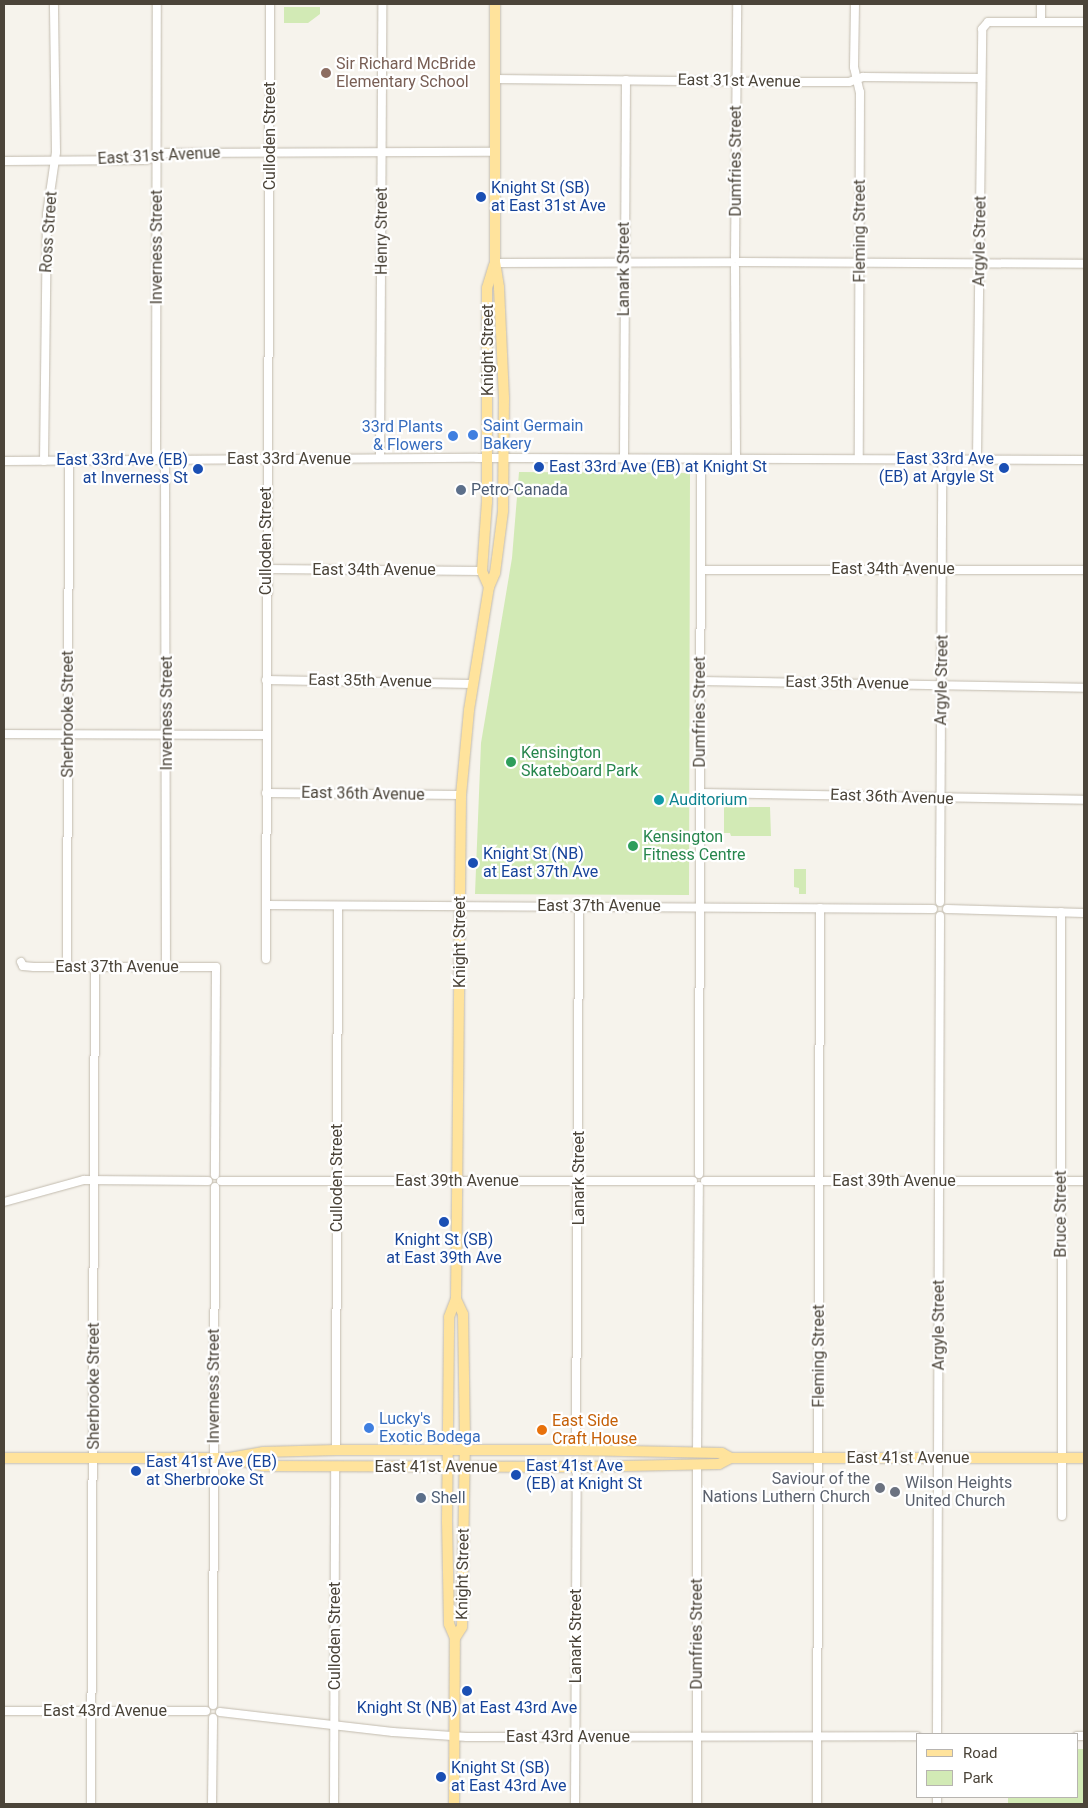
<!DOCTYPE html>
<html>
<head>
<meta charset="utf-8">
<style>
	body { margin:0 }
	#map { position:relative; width:1088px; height:1808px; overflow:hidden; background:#f6f3ec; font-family:Roboto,sans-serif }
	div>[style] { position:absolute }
	.green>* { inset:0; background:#d2eab5 }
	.roads { filter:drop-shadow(0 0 1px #c2bbae) drop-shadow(0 0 1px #c2bbae) }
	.minor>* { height:8px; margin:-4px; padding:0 4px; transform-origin:4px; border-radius:4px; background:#fff }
	.major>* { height:10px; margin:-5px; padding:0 5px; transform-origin:5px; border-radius:5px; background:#ffe39c }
	.dots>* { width:14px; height:14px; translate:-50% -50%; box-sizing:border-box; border:2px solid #fff; border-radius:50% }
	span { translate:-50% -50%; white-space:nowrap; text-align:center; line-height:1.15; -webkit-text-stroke:4.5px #fff; paint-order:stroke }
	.education-label { font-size:16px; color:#785e54 }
	.left { translate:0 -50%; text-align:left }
	.street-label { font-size:16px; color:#4b4439 }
	.transit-label { font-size:16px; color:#164399 }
	.right { translate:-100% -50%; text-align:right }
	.shop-label { font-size:16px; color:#366cbe }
	.service-label { font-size:16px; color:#4e5e75 }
	.leisure-label { font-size:16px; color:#27864d }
	.culture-label { font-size:16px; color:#0d838f }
	.food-label { font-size:16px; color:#c56008 }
	.worship-label { font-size:16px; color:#5b616d }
	.frame { position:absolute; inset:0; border:5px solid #4b4439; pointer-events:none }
	.legend { position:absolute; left:916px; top:1733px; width:162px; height:65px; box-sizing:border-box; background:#fff; border:1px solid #b7b4b0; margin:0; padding:6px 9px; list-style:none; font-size:15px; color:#4b4439 }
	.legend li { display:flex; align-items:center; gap:10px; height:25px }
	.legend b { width:25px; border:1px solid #b7b4b0 }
</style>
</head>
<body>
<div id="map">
	<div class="green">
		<div style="clip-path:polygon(284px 7px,320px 7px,320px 14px,308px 23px,284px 23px)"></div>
		<div style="clip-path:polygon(519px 472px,690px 473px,689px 895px,475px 894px,481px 743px,512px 558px)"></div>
		<div style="clip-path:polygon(724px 807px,770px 807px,771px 836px,731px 836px,730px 833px,724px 833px)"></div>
		<div style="clip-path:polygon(794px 869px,806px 869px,806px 894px,799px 894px,799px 888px,794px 887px)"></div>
		<div style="clip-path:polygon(1077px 1749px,1084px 1749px,1084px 1804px,1008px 1804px,1008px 1797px,1077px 1797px)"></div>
	</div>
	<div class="roads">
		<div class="minor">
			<div style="left:855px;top:4px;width:63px;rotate:90.9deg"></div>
			<div style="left:854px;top:67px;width:26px;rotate:77deg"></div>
			<div style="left:860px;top:92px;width:367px;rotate:90.2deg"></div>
			<div style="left:1041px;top:4px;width:18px;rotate:90deg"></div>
			<div style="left:495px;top:79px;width:304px;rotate:0.6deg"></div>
			<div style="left:799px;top:82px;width:50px"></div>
			<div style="left:849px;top:82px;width:15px;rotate:-20deg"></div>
			<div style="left:863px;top:77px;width:118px;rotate:0.5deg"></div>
			<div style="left:4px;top:161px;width:142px;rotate:-0.4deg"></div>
			<div style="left:146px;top:160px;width:21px;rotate:-19deg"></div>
			<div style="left:166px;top:153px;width:329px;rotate:-0.2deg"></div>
			<div style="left:735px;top:258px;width:254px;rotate:-89.5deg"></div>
			<div style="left:739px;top:262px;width:345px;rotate:0.3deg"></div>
			<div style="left:495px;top:263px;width:236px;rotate:-0.2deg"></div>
			<div style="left:735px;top:267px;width:192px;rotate:89.7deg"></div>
			<div style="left:380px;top:458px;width:454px;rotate:-89.7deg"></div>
			<div style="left:624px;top:459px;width:379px;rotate:-89.7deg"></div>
			<div style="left:977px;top:459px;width:430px;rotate:-89.3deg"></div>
			<div style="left:982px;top:29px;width:9px;rotate:-49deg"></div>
			<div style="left:988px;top:22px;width:96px"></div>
			<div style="left:156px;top:460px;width:456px;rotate:-89.9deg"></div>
			<div style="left:165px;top:460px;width:507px;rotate:89.89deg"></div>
			<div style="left:4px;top:461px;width:473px;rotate:-0.4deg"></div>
			<div style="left:477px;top:458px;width:607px;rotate:0.19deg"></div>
			<div style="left:44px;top:461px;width:247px;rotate:-89.3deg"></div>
			<div style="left:47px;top:214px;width:63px;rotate:-81.7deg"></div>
			<div style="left:56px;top:152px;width:148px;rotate:-90.8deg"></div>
			<div style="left:266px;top:569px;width:216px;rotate:0.5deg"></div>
			<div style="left:702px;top:570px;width:382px"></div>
			<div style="left:266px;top:680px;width:207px;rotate:1.1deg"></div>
			<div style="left:700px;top:681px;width:384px;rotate:1deg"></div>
			<div style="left:4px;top:734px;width:261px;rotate:0.2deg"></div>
			<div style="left:266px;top:793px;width:195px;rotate:0.6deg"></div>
			<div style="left:700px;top:793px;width:384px;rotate:1deg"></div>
			<div style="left:940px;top:902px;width:443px;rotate:-89.7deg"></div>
			<div style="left:266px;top:905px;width:667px;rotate:0.34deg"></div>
			<div style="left:947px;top:909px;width:137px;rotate:1.7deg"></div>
			<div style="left:1061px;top:912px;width:604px;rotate:89.91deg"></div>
			<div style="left:266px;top:959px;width:955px;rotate:-89.76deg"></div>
			<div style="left:21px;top:962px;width:4px;rotate:63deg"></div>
			<div style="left:23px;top:966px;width:11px;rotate:5deg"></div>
			<div style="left:34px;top:967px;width:182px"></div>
			<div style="left:216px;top:967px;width:208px;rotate:90.3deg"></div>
			<div style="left:67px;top:967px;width:506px;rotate:-89.77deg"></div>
			<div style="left:699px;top:1174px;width:715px;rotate:-89.84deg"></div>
			<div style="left:221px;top:1181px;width:472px"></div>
			<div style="left:705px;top:1181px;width:379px"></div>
			<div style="left:4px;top:1202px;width:83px;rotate:-15.4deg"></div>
			<div style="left:84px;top:1180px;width:124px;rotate:0.5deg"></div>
			<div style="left:336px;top:1450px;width:544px;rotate:-89.79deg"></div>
			<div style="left:576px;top:1450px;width:544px;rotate:-89.68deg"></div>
			<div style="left:697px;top:1452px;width:266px;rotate:-89.6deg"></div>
			<div style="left:213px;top:1705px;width:518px;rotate:-89.78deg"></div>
			<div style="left:4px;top:1711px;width:202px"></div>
			<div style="left:220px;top:1712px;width:174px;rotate:6.6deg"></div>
			<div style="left:393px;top:1732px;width:74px;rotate:3.9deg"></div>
			<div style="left:467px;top:1737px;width:450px;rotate:-0.1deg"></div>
			<div style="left:937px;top:1734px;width:818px;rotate:-89.79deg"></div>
			<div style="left:1077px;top:1736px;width:7px"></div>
			<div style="left:937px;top:1797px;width:7px;rotate:90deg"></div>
			<div style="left:91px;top:1804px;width:837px;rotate:-89.73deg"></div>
			<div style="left:212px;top:1804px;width:86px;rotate:-89.3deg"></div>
			<div style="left:334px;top:1804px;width:337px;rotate:-89.8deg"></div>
			<div style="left:575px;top:1804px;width:337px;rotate:-89.7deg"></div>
			<div style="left:697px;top:1804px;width:340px;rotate:-90deg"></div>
			<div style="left:817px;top:1804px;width:896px;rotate:-89.81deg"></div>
		</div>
		<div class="major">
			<div style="left:489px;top:587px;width:17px;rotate:-114deg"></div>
			<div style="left:482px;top:571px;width:69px;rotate:-85.9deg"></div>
			<div style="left:487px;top:502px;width:214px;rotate:-90deg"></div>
			<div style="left:487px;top:288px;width:24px;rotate:-73deg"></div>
			<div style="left:4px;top:1458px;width:225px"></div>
			<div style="left:229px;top:1458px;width:35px;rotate:-10deg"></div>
			<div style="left:263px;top:1452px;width:73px;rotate:-1.6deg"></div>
			<div style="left:336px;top:1450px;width:240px"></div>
			<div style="left:576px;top:1450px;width:146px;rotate:1.2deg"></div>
			<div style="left:722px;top:1453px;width:10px;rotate:29deg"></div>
			<div style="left:229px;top:1458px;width:35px;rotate:13deg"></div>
			<div style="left:263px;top:1466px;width:314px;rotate:0.2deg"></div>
			<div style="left:577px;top:1467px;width:142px;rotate:-1.2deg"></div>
			<div style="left:719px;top:1464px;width:13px;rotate:-27deg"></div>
			<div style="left:731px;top:1458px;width:353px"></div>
			<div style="left:455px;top:1638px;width:13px;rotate:-58deg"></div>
			<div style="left:462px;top:1627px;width:186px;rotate:-89.1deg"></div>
			<div style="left:465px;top:1441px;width:127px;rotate:-90.9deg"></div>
			<div style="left:463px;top:1314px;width:17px;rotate:-115deg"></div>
			<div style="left:454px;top:1804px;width:166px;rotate:-89.7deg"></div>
			<div style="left:455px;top:1638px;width:15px;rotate:-113deg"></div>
			<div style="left:449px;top:1624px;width:102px;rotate:-91.1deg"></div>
			<div style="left:447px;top:1522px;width:205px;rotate:-89.4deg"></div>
			<div style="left:449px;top:1317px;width:19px;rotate:-69deg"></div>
			<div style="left:456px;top:1299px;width:504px;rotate:-89.43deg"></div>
			<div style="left:461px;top:795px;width:85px;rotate:-84.6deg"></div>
			<div style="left:469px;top:710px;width:125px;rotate:-80.8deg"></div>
			<div style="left:489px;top:587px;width:15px;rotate:-67deg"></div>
			<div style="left:495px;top:573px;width:63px;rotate:-82.6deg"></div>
			<div style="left:503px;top:511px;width:113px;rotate:-89.5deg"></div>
			<div style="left:504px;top:398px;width:111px;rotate:-92.6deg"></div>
			<div style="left:499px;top:287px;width:24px;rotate:-99deg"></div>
			<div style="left:495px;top:263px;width:259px;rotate:-90deg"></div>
		</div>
	</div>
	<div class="dots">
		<div style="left:326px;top:73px;background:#8d6e63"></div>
		<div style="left:481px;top:197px;background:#1a4fb4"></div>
		<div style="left:473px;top:435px;background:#3f7fe0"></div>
		<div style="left:453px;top:436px;background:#3f7fe0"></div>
		<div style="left:539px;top:467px;background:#1a4fb4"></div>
		<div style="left:1004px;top:468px;background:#1a4fb4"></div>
		<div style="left:198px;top:469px;background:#1a4fb4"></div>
		<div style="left:461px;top:490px;background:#5c6f8a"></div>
		<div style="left:511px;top:762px;background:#2e9e5b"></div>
		<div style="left:659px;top:800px;background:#0f9aa8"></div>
		<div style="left:633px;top:846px;background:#2e9e5b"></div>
		<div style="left:473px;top:863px;background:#1a4fb4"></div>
		<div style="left:444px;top:1222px;background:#1a4fb4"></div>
		<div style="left:369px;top:1428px;background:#3f7fe0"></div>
		<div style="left:542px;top:1430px;background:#e8710a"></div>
		<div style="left:136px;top:1471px;background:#1a4fb4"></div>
		<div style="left:516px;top:1475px;background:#1a4fb4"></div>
		<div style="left:880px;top:1488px;background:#6b7280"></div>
		<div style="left:895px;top:1492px;background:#6b7280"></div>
		<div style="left:421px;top:1498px;background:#5c6f8a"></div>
		<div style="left:467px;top:1691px;background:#1a4fb4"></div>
		<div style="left:441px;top:1777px;background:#1a4fb4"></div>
	</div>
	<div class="education-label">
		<span class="left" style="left:336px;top:73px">Sir Richard McBride<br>Elementary School</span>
	</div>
	<div class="street-label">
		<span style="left:739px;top:81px;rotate:1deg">East 31st Avenue</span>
		<span style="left:270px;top:136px;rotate:-90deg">Culloden Street</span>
		<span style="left:159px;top:156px;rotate:-3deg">East 31st Avenue</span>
		<span style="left:736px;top:161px;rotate:-90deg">Dumfries Street</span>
		<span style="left:382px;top:231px;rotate:-90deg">Henry Street</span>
		<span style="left:860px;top:231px;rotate:-90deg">Fleming Street</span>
		<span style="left:49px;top:232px;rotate:-86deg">Ross Street</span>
		<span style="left:980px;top:241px;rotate:-89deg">Argyle Street</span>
		<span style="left:157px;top:247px;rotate:-90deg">Inverness Street</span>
		<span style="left:624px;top:269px;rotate:-90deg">Lanark Street</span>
		<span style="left:488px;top:350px;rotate:-90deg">Knight Street</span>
		<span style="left:289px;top:459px">East 33rd Avenue</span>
		<span style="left:266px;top:541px;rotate:-90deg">Culloden Street</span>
		<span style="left:893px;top:569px">East 34th Avenue</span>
		<span style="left:374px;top:570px">East 34th Avenue</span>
		<span style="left:942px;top:680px;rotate:-89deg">Argyle Street</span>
		<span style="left:370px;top:681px;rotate:1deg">East 35th Avenue</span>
		<span style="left:847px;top:683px;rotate:1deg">East 35th Avenue</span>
		<span style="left:700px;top:712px;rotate:-90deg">Dumfries Street</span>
		<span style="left:167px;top:713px;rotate:-90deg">Inverness Street</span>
		<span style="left:68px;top:714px;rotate:-90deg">Sherbrooke Street</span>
		<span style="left:363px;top:794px;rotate:1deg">East 36th Avenue</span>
		<span style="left:892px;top:797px;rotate:2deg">East 36th Avenue</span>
		<span style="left:599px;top:906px">East 37th Avenue</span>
		<span style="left:460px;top:942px;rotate:-90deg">Knight Street</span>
		<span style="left:117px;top:967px">East 37th Avenue</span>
		<span style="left:337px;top:1178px;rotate:-90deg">Culloden Street</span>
		<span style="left:579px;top:1178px;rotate:-90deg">Lanark Street</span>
		<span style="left:457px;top:1181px">East 39th Avenue</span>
		<span style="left:894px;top:1181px">East 39th Avenue</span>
		<span style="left:1061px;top:1214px;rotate:-90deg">Bruce Street</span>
		<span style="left:939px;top:1325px;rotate:-90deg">Argyle Street</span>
		<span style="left:819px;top:1356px;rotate:-90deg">Fleming Street</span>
		<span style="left:94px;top:1386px;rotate:-90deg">Sherbrooke Street</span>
		<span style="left:214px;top:1386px;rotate:-90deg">Inverness Street</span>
		<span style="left:908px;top:1458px">East 41st Avenue</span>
		<span style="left:436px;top:1467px">East 41st Avenue</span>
		<span style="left:463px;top:1574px;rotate:-89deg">Knight Street</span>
		<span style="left:697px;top:1634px;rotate:-90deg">Dumfries Street</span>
		<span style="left:335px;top:1636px;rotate:-90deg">Culloden Street</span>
		<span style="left:576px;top:1636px;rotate:-90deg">Lanark Street</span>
		<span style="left:105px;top:1711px">East 43rd Avenue</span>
		<span style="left:568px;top:1737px">East 43rd Avenue</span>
	</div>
	<div class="transit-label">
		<span class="left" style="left:491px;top:197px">Knight St (SB)<br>at East 31st Ave</span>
		<span class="right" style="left:994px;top:468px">East 33rd Ave<br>(EB) at Argyle St</span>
		<span class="right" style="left:188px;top:469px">East 33rd Ave (EB)<br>at Inverness St</span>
		<span class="left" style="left:549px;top:467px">East 33rd Ave (EB) at Knight St</span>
		<span class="left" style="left:483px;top:863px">Knight St (NB)<br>at East 37th Ave</span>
		<span style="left:444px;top:1249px">Knight St (SB)<br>at East 39th Ave</span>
		<span class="left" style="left:146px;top:1471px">East 41st Ave (EB)<br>at Sherbrooke St</span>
		<span class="left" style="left:526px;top:1475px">East 41st Ave<br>(EB) at Knight St</span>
		<span style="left:467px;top:1708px">Knight St (NB) at East 43rd Ave</span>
		<span class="left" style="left:451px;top:1777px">Knight St (SB)<br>at East 43rd Ave</span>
	</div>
	<div class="shop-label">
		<span class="left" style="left:483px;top:435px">Saint Germain<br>Bakery</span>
		<span class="right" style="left:443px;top:436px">33rd Plants<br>&amp; Flowers</span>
		<span class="left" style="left:379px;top:1428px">Lucky's<br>Exotic Bodega</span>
	</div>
	<div class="service-label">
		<span class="left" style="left:471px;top:490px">Petro-Canada</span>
		<span class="left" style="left:431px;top:1498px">Shell</span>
	</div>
	<div class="leisure-label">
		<span class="left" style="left:521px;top:762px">Kensington<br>Skateboard Park</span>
		<span class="left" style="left:643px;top:846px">Kensington<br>Fitness Centre</span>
	</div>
	<div class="culture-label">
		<span class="left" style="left:669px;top:800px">Auditorium</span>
	</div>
	<div class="food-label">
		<span class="left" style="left:552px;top:1430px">East Side<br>Craft House</span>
	</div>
	<div class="worship-label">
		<span class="right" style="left:870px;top:1488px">Saviour of the<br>Nations Luthern Church</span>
		<span class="left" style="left:905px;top:1492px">Wilson Heights<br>United Church</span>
	</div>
	<div class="frame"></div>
	<ul class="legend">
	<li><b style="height:6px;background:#ffe39c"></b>Road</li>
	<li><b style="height:14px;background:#d2eab5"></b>Park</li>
	</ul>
</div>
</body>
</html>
